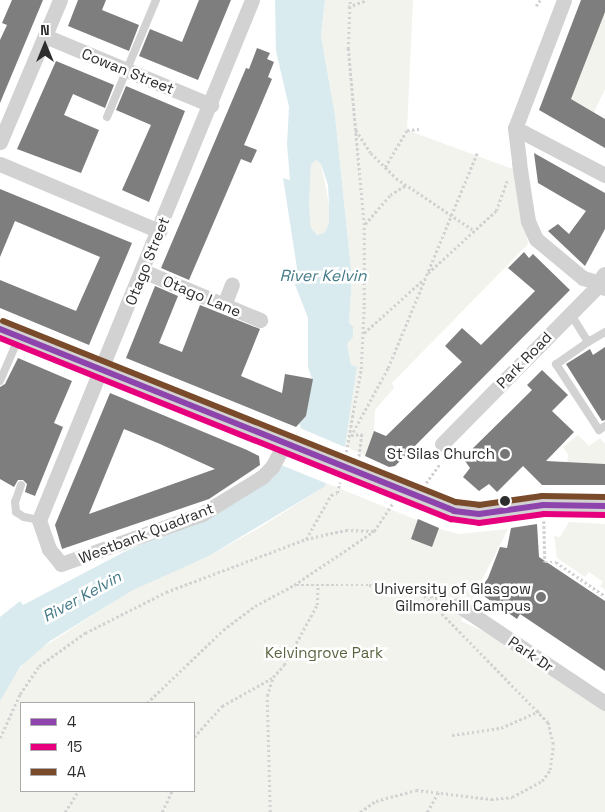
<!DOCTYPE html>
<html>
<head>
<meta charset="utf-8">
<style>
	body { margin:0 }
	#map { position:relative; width:605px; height:812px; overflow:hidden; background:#fff; font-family:"Space Grotesk",sans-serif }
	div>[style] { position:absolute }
	.green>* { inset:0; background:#f1f3ec }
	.water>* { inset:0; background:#daebef }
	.pier>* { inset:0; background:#fff }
	.building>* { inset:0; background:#7e7e7e }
	.path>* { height:2.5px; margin-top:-1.25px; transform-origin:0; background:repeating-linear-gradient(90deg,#d2d2d2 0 2.5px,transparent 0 5px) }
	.service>* { height:8px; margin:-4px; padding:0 4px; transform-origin:4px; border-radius:4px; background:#d2d2d2 }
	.minor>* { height:15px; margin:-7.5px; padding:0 7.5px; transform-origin:7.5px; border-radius:7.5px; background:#d2d2d2 }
	.tertiary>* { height:19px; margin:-9.5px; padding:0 9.5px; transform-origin:9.5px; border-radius:9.5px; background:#d2d2d2 }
	.tertiary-bridge>* { height:19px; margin:-9.5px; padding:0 9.5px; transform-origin:9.5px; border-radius:9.5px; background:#d2d2d2 }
	.bus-1>* { height:6px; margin:-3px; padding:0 3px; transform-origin:3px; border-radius:3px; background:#8e44ad }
	.bus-2>* { height:6px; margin:-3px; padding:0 3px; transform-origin:3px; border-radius:3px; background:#e6007e }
	.bus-3>* { height:6px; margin:-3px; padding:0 3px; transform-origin:3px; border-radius:3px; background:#7a4b2a }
	.dots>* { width:14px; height:14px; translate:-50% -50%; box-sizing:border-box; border:2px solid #fff; border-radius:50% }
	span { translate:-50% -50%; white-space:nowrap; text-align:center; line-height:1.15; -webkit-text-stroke:5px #fff; paint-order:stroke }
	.street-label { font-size:15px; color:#2d2d2d }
	.poi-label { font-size:15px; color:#2d2d2d }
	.right { translate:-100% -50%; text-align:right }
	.park-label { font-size:15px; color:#58643f }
	.water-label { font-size:16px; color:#447a87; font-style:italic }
	.legend { position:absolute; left:20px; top:702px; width:175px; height:90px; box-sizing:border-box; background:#fff; border:1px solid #ababab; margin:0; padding:6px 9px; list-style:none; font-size:15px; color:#2d2d2d }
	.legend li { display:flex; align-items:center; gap:10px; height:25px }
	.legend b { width:25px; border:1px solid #ababab }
	.north { position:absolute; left:20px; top:20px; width:50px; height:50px; -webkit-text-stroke:4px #fff; paint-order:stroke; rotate:0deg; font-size:14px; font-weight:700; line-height:20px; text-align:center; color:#2d2d2d }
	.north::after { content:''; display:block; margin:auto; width:18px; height:22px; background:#2d2d2d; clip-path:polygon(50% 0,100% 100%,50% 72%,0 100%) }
</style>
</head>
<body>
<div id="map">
	<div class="green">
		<div style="clip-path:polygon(325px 0,413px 0,407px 130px,518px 171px,528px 244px,392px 383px,394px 388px,375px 410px,374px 431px,365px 456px,345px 446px,357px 367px,351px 365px,347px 344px,353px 337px,353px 325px,349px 324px,352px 278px,335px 115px,321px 36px)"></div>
		<div style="clip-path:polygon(605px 12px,605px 89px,594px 112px,568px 97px)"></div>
		<div style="clip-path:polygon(316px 160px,321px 164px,329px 205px,329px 223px,325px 232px,316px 235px,311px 228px,309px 206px,311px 165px)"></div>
		<div style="clip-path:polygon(578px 435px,589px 446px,600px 438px,605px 444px,605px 464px,570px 462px,566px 475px,568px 454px,563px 447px)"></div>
		<div style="clip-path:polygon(evenodd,326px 483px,439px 529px,459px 534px,508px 529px,461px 621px,491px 635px,605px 711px,605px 812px,0 812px,0 701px,10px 680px,32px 654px,137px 587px,209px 556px,259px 528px,316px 492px,326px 483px,21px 703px,194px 703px,194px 791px,21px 791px,21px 703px)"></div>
		<div style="clip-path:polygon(569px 522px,605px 524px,605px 590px,600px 586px,603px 582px,589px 572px,585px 577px,557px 558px,554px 536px,560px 537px)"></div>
	</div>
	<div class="water">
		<div style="clip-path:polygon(evenodd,275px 0,325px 0,321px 36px,335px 115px,352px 278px,349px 323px,353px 326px,353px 337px,347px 344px,351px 365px,357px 367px,345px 446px,324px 487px,209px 556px,133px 590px,50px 641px,20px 667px,0 701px,0 617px,20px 601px,23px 605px,124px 552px,233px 504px,290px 446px,301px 426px,299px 424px,306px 416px,312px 379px,308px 367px,308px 318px,294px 282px,297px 268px,283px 178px,290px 180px,287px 144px,289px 107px,276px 51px,275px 0,316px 160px,321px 164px,328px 185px,329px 205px,329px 223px,325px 232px,317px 235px,311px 228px,309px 206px,311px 165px,316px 160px)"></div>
	</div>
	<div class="pier">
		<div style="clip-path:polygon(300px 428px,347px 448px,328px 484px,281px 465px)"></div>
	</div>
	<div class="building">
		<div style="clip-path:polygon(12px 0,43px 0,0 103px,0 40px,7px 25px,2px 23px)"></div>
		<div style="clip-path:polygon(78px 0,106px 0,102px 10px,139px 25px,129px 51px,68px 26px)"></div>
		<div style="clip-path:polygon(199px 0,231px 0,198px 80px,139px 56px,150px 29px,182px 42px)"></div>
		<div style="clip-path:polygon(581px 0,605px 0,605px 12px,571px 99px,605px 119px,605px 148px,539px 110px)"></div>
		<div style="clip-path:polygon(257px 48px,270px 53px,267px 59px,274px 62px,268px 77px,272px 79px,244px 145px,257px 150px,251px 163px,241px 159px,189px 280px,161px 268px,246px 68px,249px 69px)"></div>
		<div style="clip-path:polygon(56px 61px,114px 85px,105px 108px,73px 94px,64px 115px,99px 130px,81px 173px,17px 149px)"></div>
		<div style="clip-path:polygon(126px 86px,185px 111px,149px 202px,122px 190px,151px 125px,116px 110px)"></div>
		<div style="clip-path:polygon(534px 153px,605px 193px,605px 229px,585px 266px,548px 231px,558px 224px,569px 234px,586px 211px,538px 183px)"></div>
		<div style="clip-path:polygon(0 189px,132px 243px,89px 345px,0 308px,0 280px,76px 311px,100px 257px,15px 221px,0 257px)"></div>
		<div style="clip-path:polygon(524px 252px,529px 258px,533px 254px,570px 290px,395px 466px,389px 467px,365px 456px,374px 431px,386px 436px,462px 362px,445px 346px,462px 328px,481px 345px,535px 291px,508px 268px)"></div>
		<div style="clip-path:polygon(155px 286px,178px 296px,159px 343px,182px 352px,200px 305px,260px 329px,241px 376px,282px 393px,285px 374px,313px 379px,306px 416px,296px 427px,126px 358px)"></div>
		<div style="clip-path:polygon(605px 347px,605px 420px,602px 421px,566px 364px,590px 349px,593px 355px)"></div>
		<div style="clip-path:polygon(18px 358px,72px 381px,54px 423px,63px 427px,35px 496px,25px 492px,27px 484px,23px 480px,18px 480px,14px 487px,0 479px,0 387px,5px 384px)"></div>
		<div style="clip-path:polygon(542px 370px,568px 395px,552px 411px,574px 432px,546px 461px,605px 464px,605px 485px,542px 485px,523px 466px,497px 492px,489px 484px,479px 491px,463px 477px,470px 468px,463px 458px,532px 390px,527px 385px)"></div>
		<div style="clip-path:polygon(evenodd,110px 393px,247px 450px,259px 456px,260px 465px,209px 499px,62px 549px,55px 525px,110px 393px,124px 429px,160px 444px,215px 469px,89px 514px,124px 429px)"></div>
		<div style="clip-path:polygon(418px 519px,439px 528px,432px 547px,411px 539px)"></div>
		<div style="clip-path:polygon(537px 524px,539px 557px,605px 601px,605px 671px,520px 614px,517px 619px,478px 592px,488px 578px,500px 547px,507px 548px,511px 528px)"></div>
	</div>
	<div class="path">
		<div style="left:536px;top:6px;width:7px;rotate:-56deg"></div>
		<div style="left:348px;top:7px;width:20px;rotate:-20deg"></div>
		<div style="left:356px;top:130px;width:27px;rotate:57deg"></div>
		<div style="left:371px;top:153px;width:35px;rotate:45deg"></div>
		<div style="left:396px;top:178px;width:92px;rotate:33.9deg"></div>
		<div style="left:385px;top:167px;width:43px;rotate:-59.3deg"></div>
		<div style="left:407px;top:130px;width:12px;rotate:-5deg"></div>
		<div style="left:365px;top:224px;width:38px;rotate:-49deg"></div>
		<div style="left:390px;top:195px;width:19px;rotate:-32deg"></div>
		<div style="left:428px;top:273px;width:92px;rotate:-42.4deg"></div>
		<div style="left:496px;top:211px;width:32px;rotate:-70deg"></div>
		<div style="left:364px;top:333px;width:79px;rotate:-41.9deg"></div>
		<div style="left:353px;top:432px;width:73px;rotate:-61.3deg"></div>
		<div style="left:388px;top:368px;width:233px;rotate:-67.5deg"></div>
		<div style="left:351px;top:435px;width:11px;rotate:-5deg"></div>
		<div style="left:362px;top:434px;width:23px;rotate:97deg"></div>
		<div style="left:346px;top:452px;width:84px;rotate:-79.8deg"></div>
		<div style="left:361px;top:369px;width:64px;rotate:-87.3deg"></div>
		<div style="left:364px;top:305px;width:80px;rotate:-90deg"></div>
		<div style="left:364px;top:225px;width:177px;rotate:-95.2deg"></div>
		<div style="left:348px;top:49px;width:49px;rotate:-87.7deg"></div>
		<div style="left:426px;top:483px;width:24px;rotate:-54deg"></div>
		<div style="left:544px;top:521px;width:41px;rotate:88.6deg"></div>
		<div style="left:545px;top:562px;width:11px"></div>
		<div style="left:556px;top:562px;width:60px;rotate:34.8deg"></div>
		<div style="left:306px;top:539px;width:51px;rotate:-60.4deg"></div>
		<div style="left:331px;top:495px;width:6px;rotate:-18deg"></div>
		<div style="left:337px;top:493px;width:11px;rotate:-75deg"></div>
		<div style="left:296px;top:585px;width:73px"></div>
		<div style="left:369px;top:585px;width:53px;rotate:8.7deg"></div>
		<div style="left:421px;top:593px;width:26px;rotate:18deg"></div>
		<div style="left:147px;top:703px;width:105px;rotate:-43.8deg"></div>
		<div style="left:223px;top:630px;width:40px;rotate:-37deg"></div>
		<div style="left:255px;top:606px;width:44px;rotate:-28.3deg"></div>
		<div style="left:294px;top:585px;width:97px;rotate:-34deg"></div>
		<div style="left:374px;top:531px;width:34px;rotate:-56deg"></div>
		<div style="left:452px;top:735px;width:49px;rotate:-8.1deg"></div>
		<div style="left:501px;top:728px;width:42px;rotate:-24.1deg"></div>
		<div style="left:194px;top:737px;width:42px;rotate:-47.9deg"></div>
		<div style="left:222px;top:706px;width:57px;rotate:-29.2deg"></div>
		<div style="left:0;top:738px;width:48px;rotate:-65.6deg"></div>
		<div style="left:20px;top:694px;width:34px;rotate:-56deg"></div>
		<div style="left:39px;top:666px;width:57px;rotate:-35.7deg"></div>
		<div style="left:85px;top:633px;width:91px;rotate:-26.8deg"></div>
		<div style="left:166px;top:592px;width:150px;rotate:-20.7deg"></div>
		<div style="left:306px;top:539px;width:41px;rotate:-12.7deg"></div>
		<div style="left:346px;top:530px;width:28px;rotate:2deg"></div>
		<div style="left:65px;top:812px;width:25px;rotate:-58deg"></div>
		<div style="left:162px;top:812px;width:23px;rotate:-65deg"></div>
		<div style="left:270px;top:812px;width:116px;rotate:-91.5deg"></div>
		<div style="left:267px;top:696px;width:20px;rotate:-72deg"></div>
		<div style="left:273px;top:677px;width:16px;rotate:-47deg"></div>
		<div style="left:284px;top:665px;width:68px;rotate:-61.2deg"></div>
		<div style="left:317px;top:605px;width:20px;rotate:-87deg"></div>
		<div style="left:360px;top:812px;width:19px;rotate:-35deg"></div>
		<div style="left:376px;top:801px;width:41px;rotate:-15.4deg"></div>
		<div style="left:416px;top:790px;width:76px;rotate:6.8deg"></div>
		<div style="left:491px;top:799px;width:21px;rotate:-5deg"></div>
		<div style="left:512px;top:797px;width:34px;rotate:-28deg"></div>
		<div style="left:542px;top:781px;width:14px;rotate:-54deg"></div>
		<div style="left:550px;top:770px;width:26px;rotate:-83deg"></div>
		<div style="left:553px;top:744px;width:22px;rotate:-103deg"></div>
		<div style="left:548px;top:723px;width:182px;rotate:-134.3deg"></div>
		<div style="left:427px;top:812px;width:24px;rotate:-60deg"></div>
	</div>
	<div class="service">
		<div style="left:107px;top:117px;width:127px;rotate:-67.3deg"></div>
		<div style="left:570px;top:313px;width:34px;rotate:58deg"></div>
		<div style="left:588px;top:342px;width:39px;rotate:145deg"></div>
		<div style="left:556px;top:364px;width:79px;rotate:56.9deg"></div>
		<div style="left:599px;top:430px;width:7px;rotate:-34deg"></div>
		<div style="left:588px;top:342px;width:20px;rotate:-30deg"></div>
		<div style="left:0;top:381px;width:48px;rotate:-66.6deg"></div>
		<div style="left:21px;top:485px;width:18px;rotate:109deg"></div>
		<div style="left:15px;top:502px;width:10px;rotate:84deg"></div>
		<div style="left:16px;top:512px;width:9px;rotate:32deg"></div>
		<div style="left:24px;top:517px;width:15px;rotate:11deg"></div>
	</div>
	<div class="minor">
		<div style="left:252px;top:0;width:562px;rotate:112.27deg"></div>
		<div style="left:39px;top:520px;width:31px;rotate:71deg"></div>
		<div style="left:49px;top:549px;width:19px;rotate:51deg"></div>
		<div style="left:61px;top:564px;width:150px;rotate:-19.5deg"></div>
		<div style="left:202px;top:514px;width:70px;rotate:-31.7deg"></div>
		<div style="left:262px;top:477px;width:14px;rotate:-45deg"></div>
		<div style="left:272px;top:467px;width:27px;rotate:-62deg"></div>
		<div style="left:564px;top:0;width:137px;rotate:110.9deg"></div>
		<div style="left:515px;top:128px;width:35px;rotate:83deg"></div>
		<div style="left:519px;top:163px;width:59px;rotate:81.2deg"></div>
		<div style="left:528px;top:221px;width:20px;rotate:66deg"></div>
		<div style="left:536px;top:239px;width:61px;rotate:39.7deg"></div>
		<div style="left:583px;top:278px;width:19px;rotate:16deg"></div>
		<div style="left:45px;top:36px;width:180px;rotate:22.6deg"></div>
		<div style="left:515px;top:128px;width:102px;rotate:27.6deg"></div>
		<div style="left:0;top:142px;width:154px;rotate:-67.1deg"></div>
		<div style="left:0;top:164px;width:173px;rotate:22.8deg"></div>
		<div style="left:143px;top:271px;width:127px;rotate:22.7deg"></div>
		<div style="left:224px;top:305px;width:22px;rotate:-69deg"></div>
		<div style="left:442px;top:444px;width:226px;rotate:-45.4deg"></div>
		<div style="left:458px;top:605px;width:177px;rotate:33.7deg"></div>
	</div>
	<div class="tertiary">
		<div style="left:605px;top:276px;width:8px;rotate:120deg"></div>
		<div style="left:601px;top:283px;width:5px;rotate:37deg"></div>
		<div style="left:0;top:329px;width:313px;rotate:22deg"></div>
		<div style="left:357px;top:473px;width:113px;rotate:20.7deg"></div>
		<div style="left:463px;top:513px;width:16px;rotate:4deg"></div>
		<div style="left:479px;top:514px;width:80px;rotate:-7.2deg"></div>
		<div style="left:558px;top:504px;width:47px;rotate:2.4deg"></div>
	</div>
	<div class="tertiary-bridge">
		<div style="left:290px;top:446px;width:72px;rotate:21.9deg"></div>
	</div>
	<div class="bus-1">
		<div style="left:0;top:329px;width:489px;rotate:21.8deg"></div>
		<div style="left:454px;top:511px;width:25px;rotate:7deg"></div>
		<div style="left:479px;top:514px;width:65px;rotate:-8deg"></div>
		<div style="left:543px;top:505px;width:62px;rotate:0.9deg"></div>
	</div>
	<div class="bus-2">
		<div style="left:0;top:338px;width:486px;rotate:21.9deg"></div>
		<div style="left:451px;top:519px;width:28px;rotate:8deg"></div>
		<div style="left:479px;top:523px;width:66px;rotate:-7.9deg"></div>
		<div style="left:544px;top:514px;width:61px;rotate:0.9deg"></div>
	</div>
	<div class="bus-3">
		<div style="left:3px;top:321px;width:488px;rotate:21.8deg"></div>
		<div style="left:456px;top:502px;width:23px;rotate:7deg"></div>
		<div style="left:479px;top:505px;width:64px;rotate:-8.1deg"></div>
		<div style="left:542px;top:496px;width:63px;rotate:0.9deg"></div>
	</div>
	<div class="dots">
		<div style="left:505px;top:454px;background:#767676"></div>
		<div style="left:505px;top:501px;background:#2d2d2d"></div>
		<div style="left:541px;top:597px;background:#767676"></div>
	</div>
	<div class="street-label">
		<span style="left:128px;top:71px;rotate:22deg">Cowan Street</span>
		<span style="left:147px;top:261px;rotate:-68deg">Otago Street</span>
		<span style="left:202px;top:296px;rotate:23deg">Otago Lane</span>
		<span style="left:524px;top:360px;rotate:-46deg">Park Road</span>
		<span style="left:146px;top:533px;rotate:-21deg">Westbank Quadrant</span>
		<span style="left:531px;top:654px;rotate:34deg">Park Dr</span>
	</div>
	<div class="poi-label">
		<span class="right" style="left:495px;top:454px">St Silas Church</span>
		<span class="right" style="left:531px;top:597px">University of Glasgow<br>Gilmorehill Campus</span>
	</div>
	<div class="park-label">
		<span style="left:324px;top:653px">Kelvingrove Park</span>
	</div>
	<div class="water-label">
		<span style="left:323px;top:276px">River Kelvin</span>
		<span style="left:82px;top:597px;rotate:-29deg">River Kelvin</span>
	</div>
	<ul class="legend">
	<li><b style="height:6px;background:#8e44ad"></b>4</li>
	<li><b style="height:6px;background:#e6007e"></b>15</li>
	<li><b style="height:6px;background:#7a4b2a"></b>4A</li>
	</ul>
	<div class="north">N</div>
</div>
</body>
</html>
